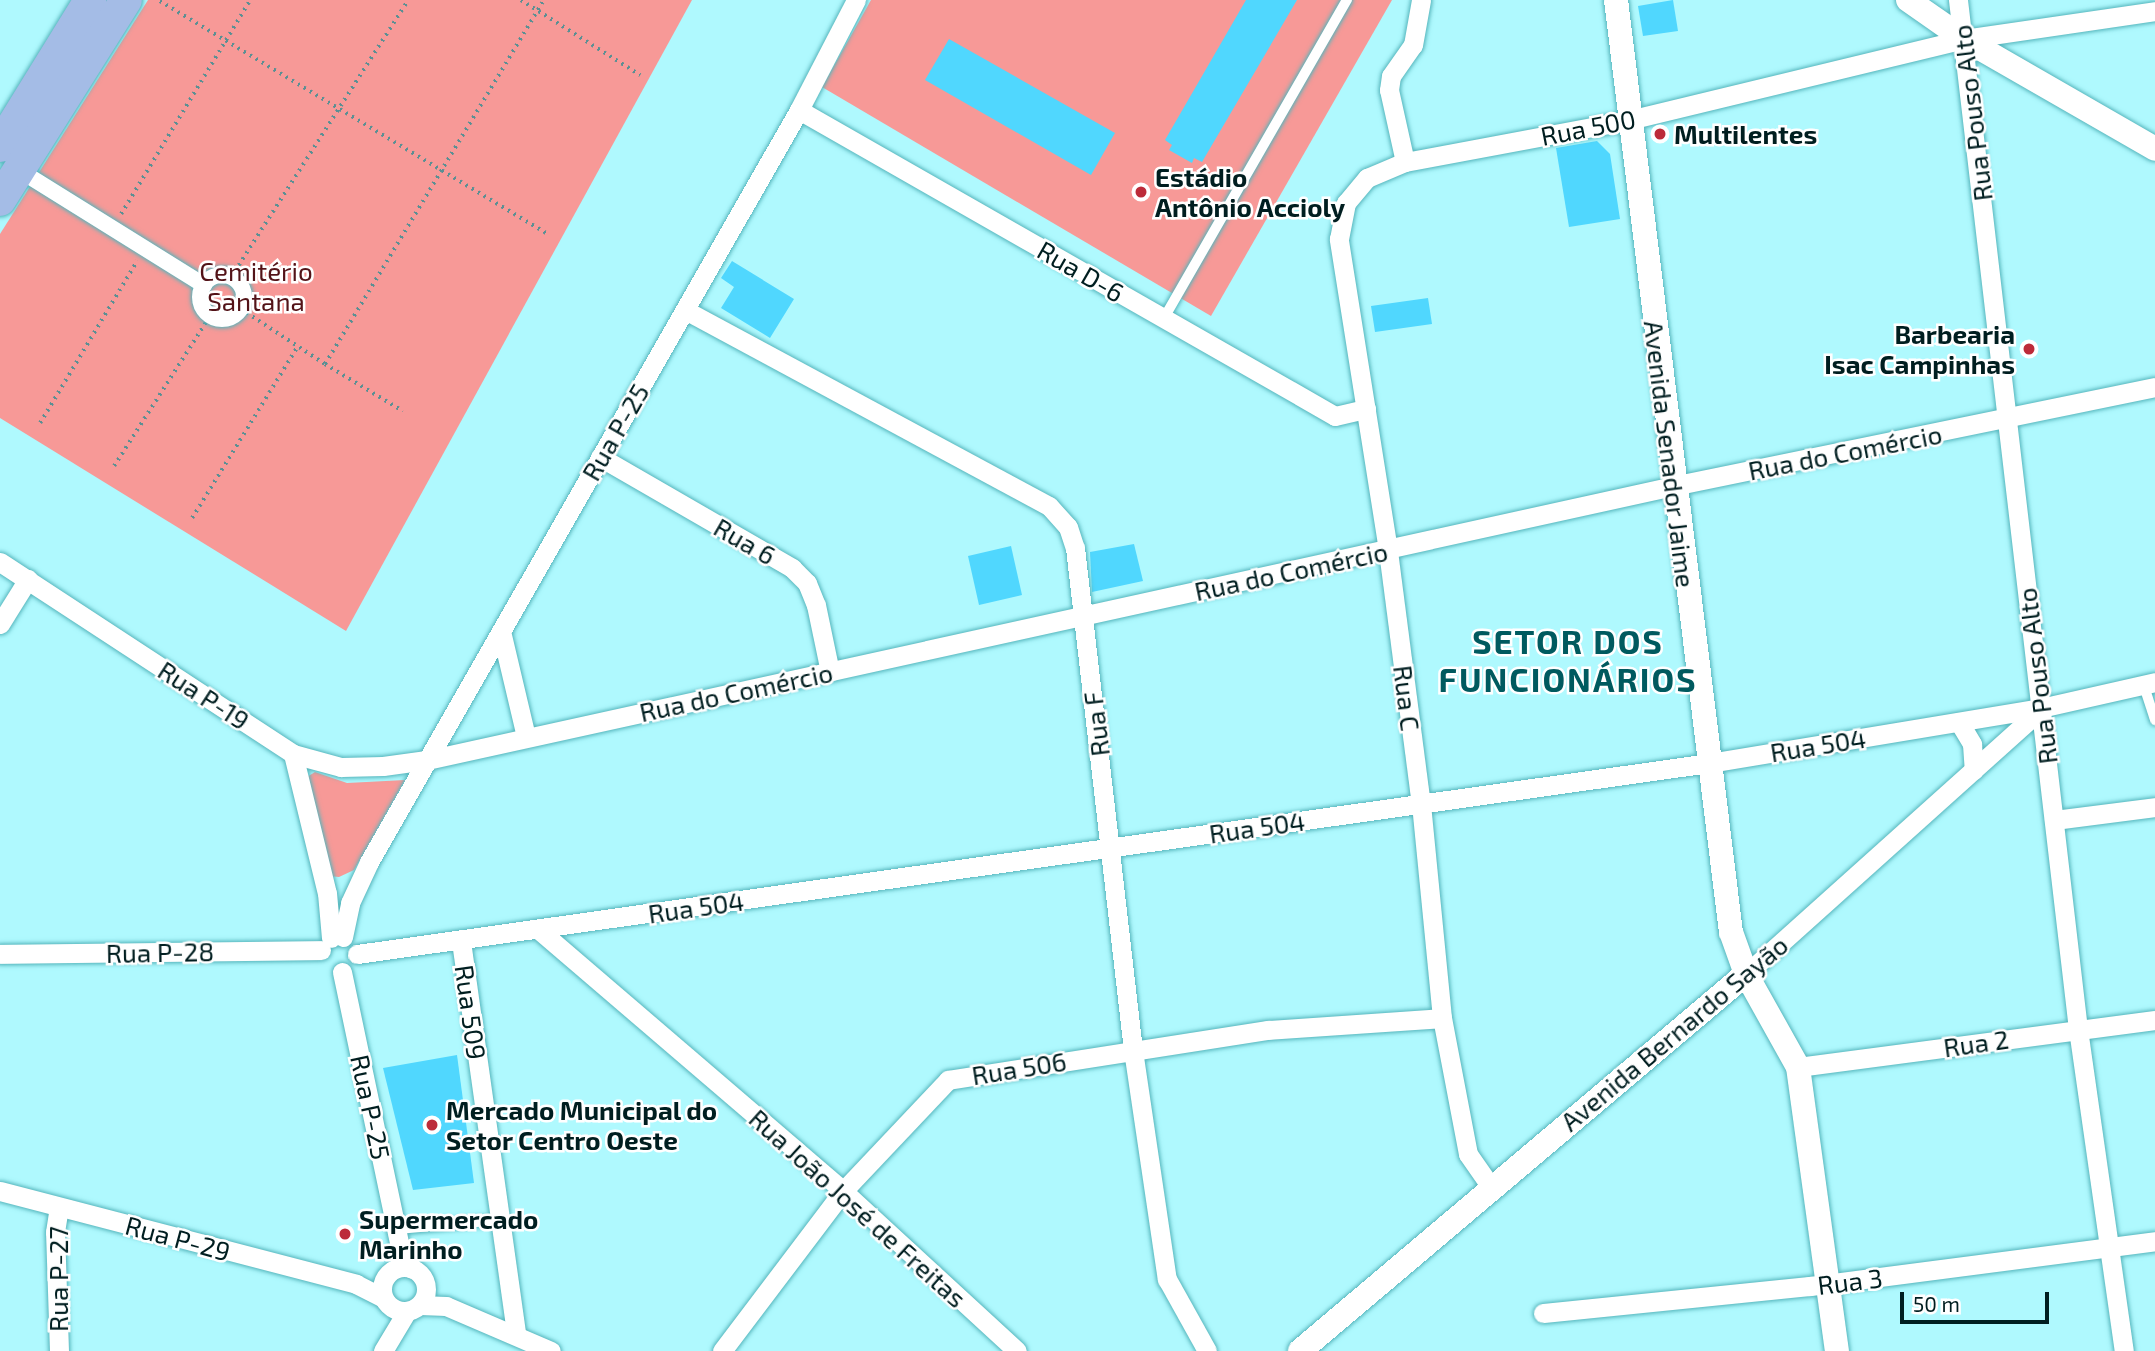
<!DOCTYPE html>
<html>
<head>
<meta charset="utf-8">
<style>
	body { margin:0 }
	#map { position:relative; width:2155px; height:1351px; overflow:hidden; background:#aff9fe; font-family:"Exo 2",sans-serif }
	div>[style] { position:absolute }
	.green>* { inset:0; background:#f79997 }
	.building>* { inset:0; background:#50d7fe }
	.path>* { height:3.5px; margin-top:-1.75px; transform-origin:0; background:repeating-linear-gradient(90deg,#5b8f93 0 2px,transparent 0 7px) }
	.roads { filter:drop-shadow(0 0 2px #55b5bc) drop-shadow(0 0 2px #55b5bc) }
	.service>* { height:10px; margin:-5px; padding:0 5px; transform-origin:5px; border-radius:5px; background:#fff }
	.pedestrian>* { height:16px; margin:-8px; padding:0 8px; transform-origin:8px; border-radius:8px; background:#fff }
	.pedestrian>.ring { margin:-8px; padding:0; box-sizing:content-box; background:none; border:16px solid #fff; border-radius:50% }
	.minor>* { height:19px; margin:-9.5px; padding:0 9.5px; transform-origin:9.5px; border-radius:9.5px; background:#fff }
	.minor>.ring { margin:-9.5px; padding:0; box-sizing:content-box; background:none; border:19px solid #fff; border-radius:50% }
	.tertiary>* { height:24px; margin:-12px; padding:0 12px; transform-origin:12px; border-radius:12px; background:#fff }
	.primary>* { height:32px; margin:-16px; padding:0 16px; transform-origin:16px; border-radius:16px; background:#a4bce6 }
	.dots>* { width:19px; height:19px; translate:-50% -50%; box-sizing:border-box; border:4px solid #fff; border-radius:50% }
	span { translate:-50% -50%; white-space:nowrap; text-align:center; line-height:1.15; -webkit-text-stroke:5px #fff; paint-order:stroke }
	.street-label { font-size:26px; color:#001e20 }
	.poi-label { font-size:26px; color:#001e20; font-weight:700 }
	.left { translate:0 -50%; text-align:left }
	.right { translate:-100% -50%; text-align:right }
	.park-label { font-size:26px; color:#531318 }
	.district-label { font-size:33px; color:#005a5f; font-weight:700; letter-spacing:2px }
	.scale { position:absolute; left:1900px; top:1292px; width:149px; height:32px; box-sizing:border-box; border:4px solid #001e20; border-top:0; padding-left:9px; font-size:21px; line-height:24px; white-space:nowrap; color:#001e20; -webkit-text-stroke:5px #fff; paint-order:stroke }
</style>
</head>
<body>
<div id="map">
	<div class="green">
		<div style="clip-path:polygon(148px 0,692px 0,346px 631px,0 418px,0 234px)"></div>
		<div style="clip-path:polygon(871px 0,1392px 0,1211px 316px,822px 87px)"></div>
		<div style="clip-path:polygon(315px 772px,347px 783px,405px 780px,354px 870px,339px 877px,329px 876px,307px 777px)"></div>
	</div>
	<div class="building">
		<div style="clip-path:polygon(1246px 0,1297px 0,1202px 162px,1194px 158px,1192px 163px,1169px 150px,1172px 145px,1165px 140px)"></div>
		<div style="clip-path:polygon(1673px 0,1678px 31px,1643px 36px,1638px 6px)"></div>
		<div style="clip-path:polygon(949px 39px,1115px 133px,1091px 175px,925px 80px)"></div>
		<div style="clip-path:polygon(1597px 141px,1610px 154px,1620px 219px,1569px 227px,1556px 148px)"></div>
		<div style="clip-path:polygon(732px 261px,794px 299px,770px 338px,721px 308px,734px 287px,721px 278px)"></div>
		<div style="clip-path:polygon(1428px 298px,1432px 324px,1375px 332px,1371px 306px)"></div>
		<div style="clip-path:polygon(1134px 544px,1143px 581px,1092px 592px,1090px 552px)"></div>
		<div style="clip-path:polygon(1011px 546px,1022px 595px,979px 605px,968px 556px)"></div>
		<div style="clip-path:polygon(457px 1055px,474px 1183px,413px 1190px,383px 1068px)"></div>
	</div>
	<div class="path">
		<div style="left:521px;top:0;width:141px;rotate:32.2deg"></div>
		<div style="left:160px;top:1px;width:453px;rotate:31deg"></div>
		<div style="left:121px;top:214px;width:250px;rotate:-58.9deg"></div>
		<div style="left:231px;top:277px;width:329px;rotate:-57.4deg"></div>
		<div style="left:241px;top:309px;width:100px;rotate:33.2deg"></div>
		<div style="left:325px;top:364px;width:425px;rotate:-59deg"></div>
		<div style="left:325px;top:364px;width:91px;rotate:31.1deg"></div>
		<div style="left:40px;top:423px;width:189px;rotate:-59.1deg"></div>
		<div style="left:114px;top:466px;width:178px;rotate:-57.4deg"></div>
		<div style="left:192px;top:518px;width:202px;rotate:-58.4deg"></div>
	</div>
	<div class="roads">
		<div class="service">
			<div style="left:1164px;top:318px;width:367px;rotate:-60.1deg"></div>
			<div style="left:2144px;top:686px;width:36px;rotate:72deg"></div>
			<div style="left:397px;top:1229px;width:103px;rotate:-5deg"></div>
		</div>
		<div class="pedestrian">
			<div style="left:19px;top:170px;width:218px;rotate:31.9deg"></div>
			<div class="ring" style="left:200px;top:275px;width:28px;height:28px"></div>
		</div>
		<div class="minor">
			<div style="left:1958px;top:0;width:1036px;rotate:83.35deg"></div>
			<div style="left:2078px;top:1029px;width:325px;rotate:81.9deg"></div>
			<div style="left:799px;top:110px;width:617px;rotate:29.72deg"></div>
			<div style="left:1335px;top:416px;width:32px;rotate:-13deg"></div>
			<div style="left:1405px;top:162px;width:74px;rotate:-102.5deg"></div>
			<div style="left:1389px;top:90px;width:14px;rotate:-82deg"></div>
			<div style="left:1391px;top:76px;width:38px;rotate:-55deg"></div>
			<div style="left:1413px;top:45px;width:46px;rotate:-79.9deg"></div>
			<div style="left:685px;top:310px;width:413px;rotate:28.3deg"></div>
			<div style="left:1049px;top:506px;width:28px;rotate:48deg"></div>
			<div style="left:1068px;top:527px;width:22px;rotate:72deg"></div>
			<div style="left:1075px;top:548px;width:505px;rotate:83.41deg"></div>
			<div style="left:1133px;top:1050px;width:232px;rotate:81.6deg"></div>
			<div style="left:1167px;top:1279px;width:82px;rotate:60.9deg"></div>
			<div style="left:600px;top:457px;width:222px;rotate:30deg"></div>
			<div style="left:792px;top:568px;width:21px;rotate:45deg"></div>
			<div style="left:807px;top:583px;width:24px;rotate:68deg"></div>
			<div style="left:816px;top:605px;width:68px;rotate:78.2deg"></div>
			<div style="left:0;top:562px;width:350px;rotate:33.2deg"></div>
			<div style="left:293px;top:754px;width:50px;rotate:15.2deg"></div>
			<div style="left:341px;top:767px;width:42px;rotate:-1.4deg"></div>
			<div style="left:383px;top:766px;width:44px;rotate:-7.8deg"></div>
			<div style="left:427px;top:760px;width:1276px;rotate:-12.4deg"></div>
			<div style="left:1673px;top:486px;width:492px;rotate:-11.6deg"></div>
			<div style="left:0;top:624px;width:53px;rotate:-58.1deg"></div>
			<div style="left:501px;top:631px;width:109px;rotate:76.7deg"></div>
			<div style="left:1959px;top:722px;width:26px;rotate:59deg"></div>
			<div style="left:1972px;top:744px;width:26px;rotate:86deg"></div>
			<div style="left:293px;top:754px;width:143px;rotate:76.3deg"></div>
			<div style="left:327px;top:893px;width:45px;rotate:84.9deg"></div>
			<div style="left:2054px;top:820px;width:102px;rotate:-7.3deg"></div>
			<div style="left:539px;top:930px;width:401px;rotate:40.6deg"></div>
			<div style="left:843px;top:1191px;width:236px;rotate:42.6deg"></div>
			<div style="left:343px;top:937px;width:35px;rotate:-78deg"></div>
			<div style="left:350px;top:903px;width:45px;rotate:-65.1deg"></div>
			<div style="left:369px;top:862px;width:866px;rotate:-60.24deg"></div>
			<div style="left:799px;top:110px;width:124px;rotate:-62.6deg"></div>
			<div style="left:461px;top:941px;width:396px;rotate:82deg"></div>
			<div style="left:0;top:954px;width:321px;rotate:-0.7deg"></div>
			<div style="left:357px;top:954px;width:1365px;rotate:-8.04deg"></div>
			<div style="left:1709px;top:763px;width:337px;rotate:-9.4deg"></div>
			<div style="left:2041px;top:708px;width:117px;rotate:-12.8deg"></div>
			<div style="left:342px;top:972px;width:277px;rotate:78.1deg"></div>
			<div style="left:399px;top:1243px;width:29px;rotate:63deg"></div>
			<div style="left:1746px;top:974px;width:397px;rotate:-41.9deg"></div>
			<div style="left:1798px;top:1067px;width:360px;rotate:-7.5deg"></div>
			<div style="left:1491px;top:1187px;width:40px;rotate:-124.9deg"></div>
			<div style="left:1468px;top:1154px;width:138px;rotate:-100.8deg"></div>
			<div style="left:1442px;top:1018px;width:214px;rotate:-95.6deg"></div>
			<div style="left:1421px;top:805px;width:257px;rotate:-97.4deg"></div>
			<div style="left:1388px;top:550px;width:315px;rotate:-99deg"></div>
			<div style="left:1339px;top:239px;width:37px;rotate:-79deg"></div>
			<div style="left:1346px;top:203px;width:33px;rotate:-50deg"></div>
			<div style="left:1367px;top:178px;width:41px;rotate:-22.8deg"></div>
			<div style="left:1405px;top:162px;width:228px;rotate:-10.6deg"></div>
			<div style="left:1629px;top:120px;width:345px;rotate:-13.6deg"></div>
			<div style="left:1964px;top:39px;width:193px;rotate:-8.3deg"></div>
			<div style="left:0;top:1191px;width:368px;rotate:14.6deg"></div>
			<div style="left:356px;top:1284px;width:30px;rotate:27deg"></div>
			<div class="ring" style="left:382px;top:1267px;width:25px;height:25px"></div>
			<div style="left:420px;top:1305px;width:26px;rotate:2deg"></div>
			<div style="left:446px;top:1306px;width:114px;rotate:23.2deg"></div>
			<div style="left:1543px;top:1313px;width:268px;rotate:-5.8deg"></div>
			<div style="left:1810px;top:1286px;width:348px;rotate:-7.4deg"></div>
			<div style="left:59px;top:1351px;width:119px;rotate:-91.9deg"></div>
			<div style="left:55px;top:1232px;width:25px;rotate:-81deg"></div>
			<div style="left:383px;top:1351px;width:47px;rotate:-59deg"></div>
			<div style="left:722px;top:1351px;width:201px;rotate:-52.9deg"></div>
			<div style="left:843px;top:1191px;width:153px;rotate:-46.6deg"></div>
			<div style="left:948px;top:1080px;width:324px;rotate:-8.9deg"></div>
			<div style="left:1268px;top:1030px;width:174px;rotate:-3.9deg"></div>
		</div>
		<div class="tertiary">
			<div style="left:1616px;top:0;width:939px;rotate:82.97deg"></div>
			<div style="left:1731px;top:932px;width:45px;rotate:70.3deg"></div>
			<div style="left:1746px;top:974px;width:107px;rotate:60.8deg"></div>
			<div style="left:1798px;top:1067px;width:287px;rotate:82.2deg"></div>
			<div style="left:1908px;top:0;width:68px;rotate:34.9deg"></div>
			<div style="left:1964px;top:39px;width:220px;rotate:29.9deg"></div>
			<div style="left:1300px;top:1351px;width:584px;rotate:-40.21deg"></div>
		</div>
		<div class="primary">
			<div style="left:0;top:146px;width:172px;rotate:-58.3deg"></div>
			<div style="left:0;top:200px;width:236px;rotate:-57.8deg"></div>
		</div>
	</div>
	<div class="dots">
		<div style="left:1660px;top:134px;background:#bc2b39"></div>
		<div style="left:1141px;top:192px;background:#bc2b39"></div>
		<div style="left:2029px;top:349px;background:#bc2b39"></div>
		<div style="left:432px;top:1125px;background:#bc2b39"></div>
		<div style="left:345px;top:1234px;background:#bc2b39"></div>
	</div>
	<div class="street-label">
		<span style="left:1972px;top:113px;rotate:-97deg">Rua Pouso Alto</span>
		<span style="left:1588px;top:127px;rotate:-11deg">Rua 500</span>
		<span style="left:1081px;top:271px;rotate:30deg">Rua D-6</span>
		<span style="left:615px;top:432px;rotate:-60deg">Rua P-25</span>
		<span style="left:1845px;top:452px;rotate:-11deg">Rua do Comércio</span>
		<span style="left:1670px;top:454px;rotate:83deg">Avenida Senador Jaime</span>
		<span style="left:745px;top:541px;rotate:30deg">Rua 6</span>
		<span style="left:1291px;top:571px;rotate:-12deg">Rua do Comércio</span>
		<span style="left:2037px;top:676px;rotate:-97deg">Rua Pouso Alto</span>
		<span style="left:736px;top:692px;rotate:-12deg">Rua do Comércio</span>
		<span style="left:204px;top:695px;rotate:33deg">Rua P-19</span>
		<span style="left:1407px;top:698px;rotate:83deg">Rua C</span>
		<span style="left:1096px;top:724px;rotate:-97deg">Rua F</span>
		<span style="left:1818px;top:745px;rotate:-9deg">Rua 504</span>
		<span style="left:1257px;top:827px;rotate:-8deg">Rua 504</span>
		<span style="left:696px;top:907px;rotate:-8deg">Rua 504</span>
		<span style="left:160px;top:952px;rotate:-1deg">Rua P-28</span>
		<span style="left:471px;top:1012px;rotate:82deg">Rua 509</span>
		<span style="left:1674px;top:1033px;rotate:-40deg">Avenida Bernardo Sayão</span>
		<span style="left:1976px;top:1043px;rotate:-8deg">Rua 2</span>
		<span style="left:1019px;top:1068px;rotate:-9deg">Rua 506</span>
		<span style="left:371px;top:1107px;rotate:78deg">Rua P-25</span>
		<span style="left:858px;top:1208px;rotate:42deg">Rua João José de Freitas</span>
		<span style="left:178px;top:1238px;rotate:15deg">Rua P-29</span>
		<span style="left:58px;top:1279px;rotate:-90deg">Rua P-27</span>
		<span style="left:1850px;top:1281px;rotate:-7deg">Rua 3</span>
	</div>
	<div class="poi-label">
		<span class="left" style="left:1674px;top:134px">Multilentes</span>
		<span class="left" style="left:1155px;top:192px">Estádio<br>Antônio Accioly</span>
		<span class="right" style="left:2015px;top:349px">Barbearia<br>Isac Campinhas</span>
		<span class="left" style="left:446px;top:1125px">Mercado Municipal do<br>Setor Centro Oeste</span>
		<span class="left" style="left:359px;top:1234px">Supermercado<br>Marinho</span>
	</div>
	<div class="park-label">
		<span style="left:256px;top:286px">Cemitério<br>Santana</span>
	</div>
	<div class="district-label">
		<span style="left:1568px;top:661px">SETOR DOS<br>FUNCIONÁRIOS</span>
	</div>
	<div class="scale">50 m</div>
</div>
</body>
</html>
